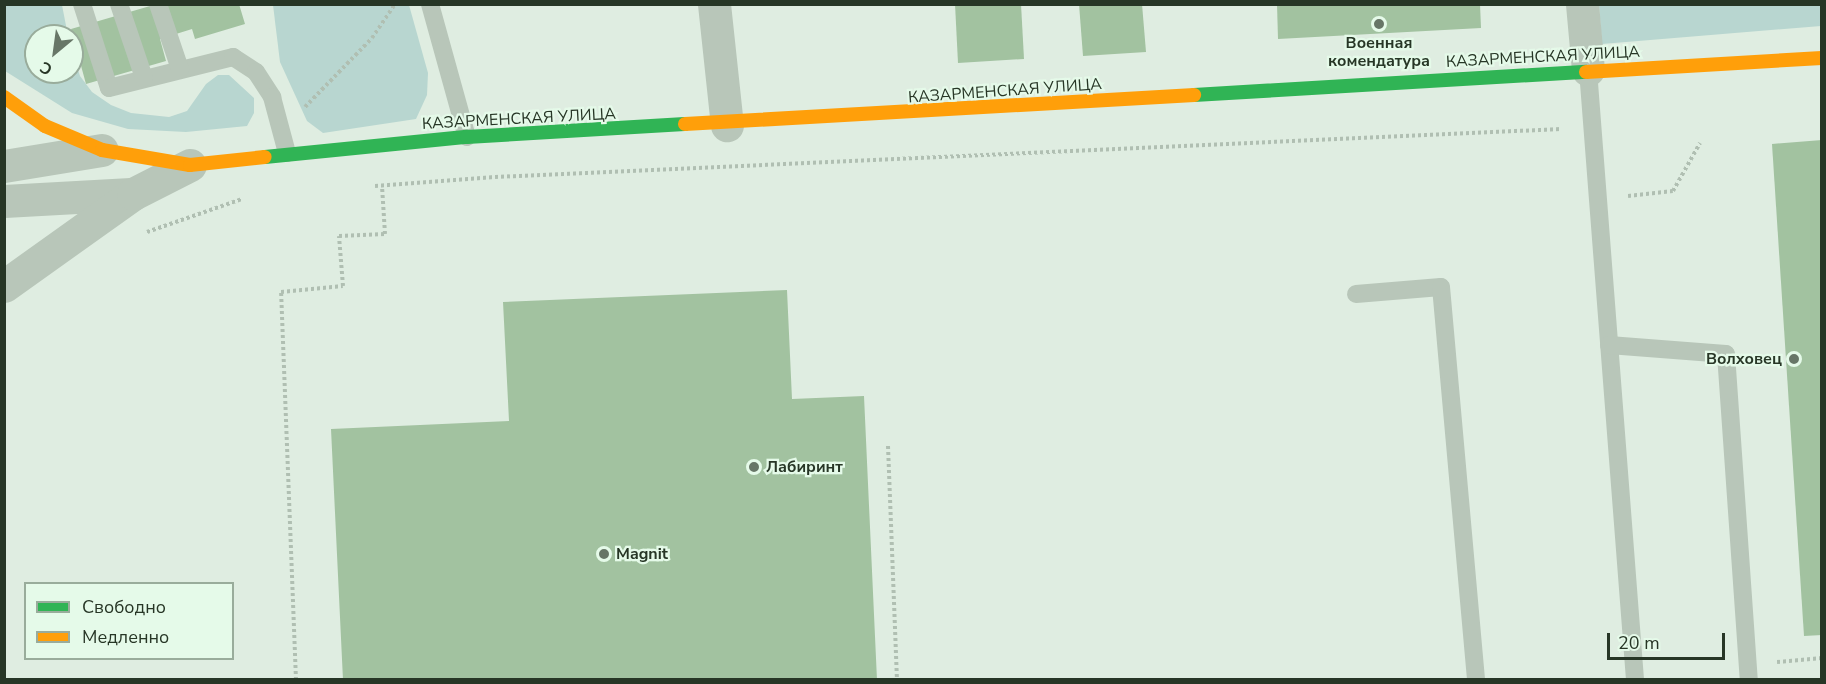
<!DOCTYPE html>
<html>
<head>
<meta charset="utf-8">
<style>
	body { margin:0 }
	#map { position:relative; width:1826px; height:684px; overflow:hidden; background:#dfede1; font-family:"Nunito Sans",sans-serif }
	div>[style] { position:absolute }
	.green>* { inset:0; background:#b8d6d0 }
	.building>* { inset:0; background:#a2c2a0 }
	.path>* { height:4px; margin-top:-2px; transform-origin:0; background:repeating-linear-gradient(90deg,#b0bfb2 0 3px,transparent 0 6px) }
	.lane>* { height:18px; margin:-9px; padding:0 9px; transform-origin:9px; border-radius:9px; background:#b8c6b9 }
	.street>* { height:33px; margin:-16.5px; padding:0 16.5px; transform-origin:16.5px; border-radius:16.5px; background:#b8c6b9 }
	.fast>* { height:14px; margin:-7px; padding:0 7px; transform-origin:7px; border-radius:7px; background:#30b455 }
	.slow>* { height:14px; margin:-7px; padding:0 7px; transform-origin:7px; border-radius:7px; background:#ff9f0a }
	.dots>* { width:16px; height:16px; translate:-50% -50%; box-sizing:border-box; border:3px solid #e5fae9; border-radius:50% }
	span { translate:-50% -50%; white-space:nowrap; text-align:center; line-height:1.15; -webkit-text-stroke:4.5px #e5fae9; paint-order:stroke }
	.poi-label { font-size:16px; color:#273626; font-weight:700 }
	.right { translate:-100% -50%; text-align:right }
	.left { translate:0 -50%; text-align:left }
	.street-label { font-size:16px; color:#273626 }
	.frame { position:absolute; inset:0; border:6px solid #273626; pointer-events:none }
	.legend { position:absolute; left:24px; top:582px; width:210px; height:78px; box-sizing:border-box; background:#e5fae9; border:2px solid #99ac9b; margin:0; padding:8px 10px; list-style:none; font-size:18px; color:#273626 }
	.legend li { display:flex; align-items:center; gap:12px; height:30px }
	.legend b { width:30px; border:2px solid #99ac9b }
	.north { position:absolute; left:24px; top:24px; width:60px; height:60px; box-sizing:border-box; background:#e5fae9; border:2px solid #99ac9b; border-radius:50%; rotate:209deg; font-size:16px; font-weight:700; line-height:24px; text-align:center; color:#273626 }
	.north::after { content:''; display:block; margin:auto; width:21px; height:27px; background:#677667; clip-path:polygon(50% 0,100% 100%,50% 72%,0 100%) }
	.scale { position:absolute; left:1607px; top:633px; width:118px; height:27px; box-sizing:border-box; border:3px solid #273626; border-top:0; padding-left:8px; font-size:18px; line-height:21px; white-space:nowrap; color:#273626; -webkit-text-stroke:4px #e5fae9; paint-order:stroke }
</style>
</head>
<body>
<div id="map">
	<div class="green">
		<div style="clip-path:polygon(5px 4px,62px 5px,68px 36px,36px 36px,36px 72px,72px 72px,72px 51px,80px 76px,92px 92px,111px 105px,131px 113px,169px 117px,187px 111px,206px 84px,218px 75px,229px 75px,254px 98px,254px 113px,247px 126px,186px 132px,128px 129px,72px 113px,5px 71px)"></div>
		<div style="clip-path:polygon(273px 5px,409px 5px,428px 73px,427px 95px,416px 119px,323px 133px,307px 121px,280px 62px)"></div>
		<div style="clip-path:polygon(1599px 5px,1821px 5px,1821px 26px,1602px 44px)"></div>
	</div>
	<div class="building">
		<div style="clip-path:polygon(157px 4px,239px 4px,245px 24px,195px 39px,192px 29px,160px 39px,166px 61px,86px 84px,71px 29px)"></div>
		<div style="clip-path:polygon(955px 4px,1021px 4px,1024px 59px,958px 63px)"></div>
		<div style="clip-path:polygon(1079px 4px,1142px 4px,1146px 52px,1083px 56px)"></div>
		<div style="clip-path:polygon(1277px 4px,1480px 4px,1481px 28px,1278px 39px)"></div>
		<div style="clip-path:polygon(1822px 140px,1822px 635px,1804px 636px,1772px 144px)"></div>
		<div style="clip-path:polygon(787px 290px,792px 399px,864px 396px,877px 680px,343px 680px,331px 429px,509px 421px,503px 302px)"></div>
	</div>
	<div class="path">
		<div style="left:305px;top:107px;width:96px;rotate:-45.8deg"></div>
		<div style="left:372px;top:38px;width:41px;rotate:-55.9deg"></div>
		<div style="left:375px;top:186px;width:120px;rotate:-4.3deg"></div>
		<div style="left:495px;top:177px;width:1067px;rotate:-2.58deg"></div>
		<div style="left:1628px;top:196px;width:45px;rotate:-6.3deg"></div>
		<div style="left:1673px;top:191px;width:55px;rotate:-60.6deg"></div>
		<div style="left:147px;top:232px;width:101px;rotate:-19.2deg"></div>
		<div style="left:888px;top:446px;width:234px;rotate:87.8deg"></div>
		<div style="left:1777px;top:662px;width:45px;rotate:-5.1deg"></div>
		<div style="left:296px;top:680px;width:388px;rotate:-92.2deg"></div>
		<div style="left:281px;top:292px;width:62px;rotate:-5.5deg"></div>
		<div style="left:343px;top:286px;width:50px;rotate:-94.6deg"></div>
		<div style="left:339px;top:236px;width:46px;rotate:-2.5deg"></div>
		<div style="left:385px;top:234px;width:48px;rotate:-93.6deg"></div>
	</div>
	<div class="lane">
		<div style="left:82px;top:4px;width:88px;rotate:72.2deg"></div>
		<div style="left:109px;top:88px;width:128px;rotate:-14deg"></div>
		<div style="left:233px;top:57px;width:27px;rotate:33deg"></div>
		<div style="left:256px;top:72px;width:30px;rotate:57deg"></div>
		<div style="left:272px;top:97px;width:58px;rotate:75deg"></div>
		<div style="left:119px;top:4px;width:78px;rotate:71.3deg"></div>
		<div style="left:158px;top:4px;width:69px;rotate:71.3deg"></div>
		<div style="left:430px;top:4px;width:138px;rotate:74.5deg"></div>
		<div style="left:1588px;top:70px;width:612px;rotate:85.59deg"></div>
		<div style="left:1356px;top:294px;width:85px;rotate:-4.7deg"></div>
		<div style="left:1441px;top:287px;width:395px;rotate:84.9deg"></div>
		<div style="left:1609px;top:345px;width:117px;rotate:4.4deg"></div>
		<div style="left:1726px;top:354px;width:327px;rotate:86deg"></div>
	</div>
	<div class="street">
		<div style="left:714px;top:4px;width:122px;rotate:83.9deg"></div>
		<div style="left:1582px;top:4px;width:66px;rotate:84.8deg"></div>
		<div style="left:4px;top:166px;width:99px;rotate:-9.3deg"></div>
		<div style="left:4px;top:201px;width:127px;rotate:-3.2deg"></div>
		<div style="left:4px;top:286px;width:158px;rotate:-35.5deg"></div>
		<div style="left:133px;top:194px;width:64px;rotate:-27deg"></div>
	</div>
	<div class="fast">
		<div style="left:1194px;top:95px;width:393px;rotate:-3.4deg"></div>
		<div style="left:265px;top:157px;width:203px;rotate:-5.7deg"></div>
		<div style="left:467px;top:137px;width:218px;rotate:-3.4deg"></div>
	</div>
	<div class="slow">
		<div style="left:1586px;top:72px;width:236px;rotate:-3.4deg"></div>
		<div style="left:4px;top:97px;width:50px;rotate:35.3deg"></div>
		<div style="left:45px;top:126px;width:62px;rotate:22.8deg"></div>
		<div style="left:102px;top:150px;width:89px;rotate:9.7deg"></div>
		<div style="left:190px;top:165px;width:75px;rotate:-6.1deg"></div>
		<div style="left:685px;top:124px;width:510px;rotate:-3.26deg"></div>
	</div>
	<div class="dots">
		<div style="left:1379px;top:24px;background:#677667"></div>
		<div style="left:1794px;top:359px;background:#677667"></div>
		<div style="left:754px;top:467px;background:#677667"></div>
		<div style="left:604px;top:554px;background:#677667"></div>
	</div>
	<div class="poi-label">
		<span style="left:1379px;top:52px">Военная<br>комендатура</span>
		<span class="right" style="left:1782px;top:359px">Волховец</span>
		<span class="left" style="left:766px;top:467px">Лабиринт</span>
		<span class="left" style="left:616px;top:554px">Magnit</span>
	</div>
	<div class="street-label">
		<span style="left:1543px;top:57px;rotate:-3deg">КАЗАРМЕНСКАЯ УЛИЦА</span>
		<span style="left:1005px;top:91px;rotate:-4deg">КАЗАРМЕНСКАЯ УЛИЦА</span>
		<span style="left:519px;top:119px;rotate:-3deg">КАЗАРМЕНСКАЯ УЛИЦА</span>
	</div>
	<div class="frame"></div>
	<ul class="legend">
	<li><b style="height:8px;background:#30b455"></b>Свободно</li>
	<li><b style="height:8px;background:#ff9f0a"></b>Медленно</li>
	</ul>
	<div class="north">С</div>
	<div class="scale">20 m</div>
</div>
</body>
</html>
